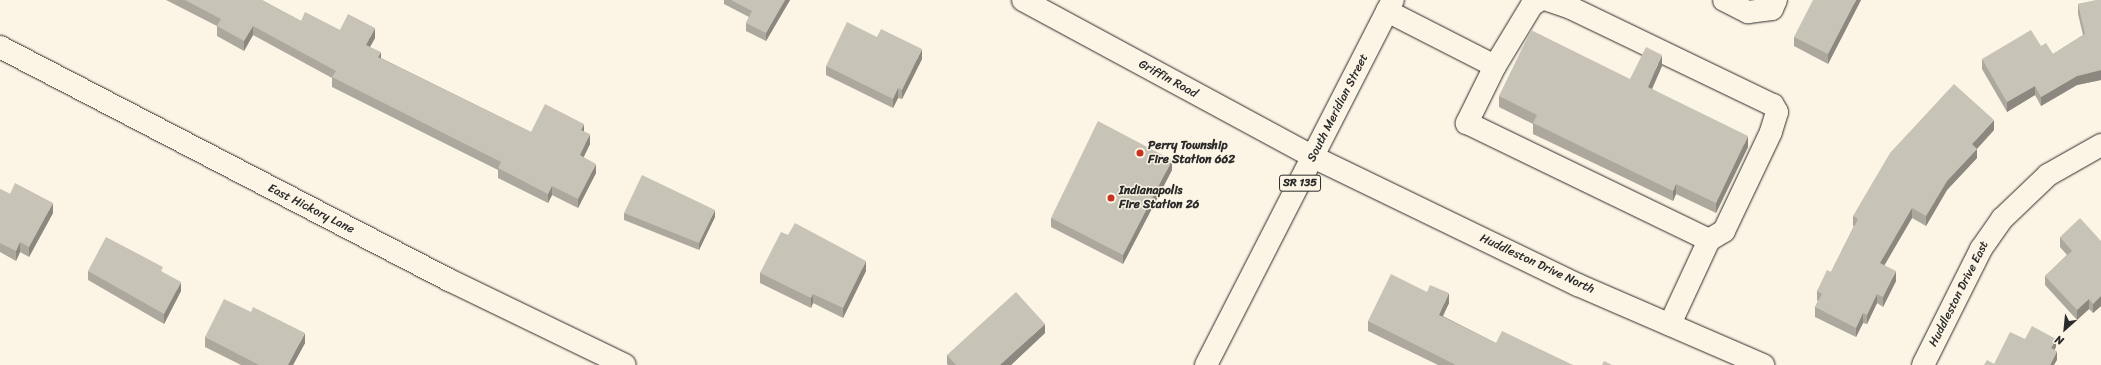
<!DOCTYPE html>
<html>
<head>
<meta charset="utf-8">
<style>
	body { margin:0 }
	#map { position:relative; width:2101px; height:365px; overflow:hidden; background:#fcf5e5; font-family:Sriracha,sans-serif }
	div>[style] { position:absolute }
	.roads { filter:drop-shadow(0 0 1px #2b2b2b) drop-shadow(0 0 1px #2b2b2b) }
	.minor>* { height:22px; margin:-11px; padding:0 11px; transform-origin:11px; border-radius:11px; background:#fcf5e5 }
	.major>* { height:22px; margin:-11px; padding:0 11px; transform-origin:11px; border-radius:11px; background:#fcf5e5 }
	.wall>* { inset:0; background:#aca89d }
	.shaded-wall>* { inset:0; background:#8c8880 }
	.building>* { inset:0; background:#c8c3b7 }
	.dots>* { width:11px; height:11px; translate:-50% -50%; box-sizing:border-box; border:2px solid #fcf5e5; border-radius:50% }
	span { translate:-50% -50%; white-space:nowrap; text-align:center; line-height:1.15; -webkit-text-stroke:3px #fcf5e5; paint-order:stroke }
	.shield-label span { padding:1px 3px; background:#fcf5e5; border:1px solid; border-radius:3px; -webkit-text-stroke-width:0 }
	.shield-label { font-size:11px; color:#2b2b2b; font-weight:700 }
	.street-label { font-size:12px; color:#2b2b2b }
	.poi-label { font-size:12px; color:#2b2b2b; font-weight:700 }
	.left { translate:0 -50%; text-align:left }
	.north { position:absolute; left:2045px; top:309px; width:40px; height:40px; -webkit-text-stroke:3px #fcf5e5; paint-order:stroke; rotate:207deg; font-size:11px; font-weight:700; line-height:16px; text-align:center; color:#2b2b2b }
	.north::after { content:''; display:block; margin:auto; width:14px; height:18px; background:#2b2b2b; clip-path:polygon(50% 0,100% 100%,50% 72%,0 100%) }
</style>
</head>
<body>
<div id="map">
	<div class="roads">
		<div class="minor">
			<div style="left:1023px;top:0;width:330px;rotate:28.4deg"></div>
			<div style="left:1313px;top:157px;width:294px;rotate:25.8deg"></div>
			<div style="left:1578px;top:285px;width:202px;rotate:23.4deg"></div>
			<div style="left:1548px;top:0;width:24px;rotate:19deg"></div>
			<div style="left:1571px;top:8px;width:224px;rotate:25.7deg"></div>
			<div style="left:1773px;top:105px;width:8px;rotate:60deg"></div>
			<div style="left:1777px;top:112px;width:21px;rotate:107deg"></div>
			<div style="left:1771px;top:132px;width:110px;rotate:115.4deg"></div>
			<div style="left:1724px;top:231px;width:17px;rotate:149deg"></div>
			<div style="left:1724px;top:0;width:27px;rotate:27deg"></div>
			<div style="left:1748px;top:12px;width:24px;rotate:-7deg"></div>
			<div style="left:1772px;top:9px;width:10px;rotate:-66deg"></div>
			<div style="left:1387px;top:11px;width:121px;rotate:27deg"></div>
			<div style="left:1495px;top:66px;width:64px;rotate:116.2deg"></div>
			<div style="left:1467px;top:123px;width:269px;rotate:25.8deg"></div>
			<div style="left:1709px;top:240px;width:93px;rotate:114.9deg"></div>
			<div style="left:0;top:47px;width:506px;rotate:27.43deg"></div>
			<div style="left:449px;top:280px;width:195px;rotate:25.8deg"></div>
			<div style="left:1495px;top:66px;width:71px;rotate:-58.8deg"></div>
			<div style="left:1532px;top:5px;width:9px;rotate:-32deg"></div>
			<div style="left:1923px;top:365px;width:130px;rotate:-63.4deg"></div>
			<div style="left:1981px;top:249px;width:37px;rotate:-55deg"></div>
			<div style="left:2002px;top:219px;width:64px;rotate:-43.7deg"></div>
			<div style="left:2048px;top:175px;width:61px;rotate:-29.5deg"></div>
		</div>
		<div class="major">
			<div style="left:1206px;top:365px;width:410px;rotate:-62.9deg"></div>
		</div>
	</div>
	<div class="wall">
		<div style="clip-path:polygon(166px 0,262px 0,301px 21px,375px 38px,370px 47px,381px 58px,531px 132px,584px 131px,590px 144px,583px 157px,596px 173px,578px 208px,552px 195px,548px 203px,498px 178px,498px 170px,332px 87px,332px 78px,253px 35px,244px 51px,217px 36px,217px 26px)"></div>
		<div style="clip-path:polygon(724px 0,790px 0,766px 41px,746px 31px,746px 23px,749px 17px,724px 4px)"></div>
		<div style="clip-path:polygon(1861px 0,1828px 64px,1794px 46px,1794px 37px)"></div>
		<div style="clip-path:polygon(2101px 0,2101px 80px,2077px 85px,2041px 106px,2035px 95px,2007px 112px,1982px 69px,1982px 59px,2053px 54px,2083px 35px,2078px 14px,2078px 4px)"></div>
		<div style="clip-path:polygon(922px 59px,902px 99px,898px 98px,893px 108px,826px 75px,826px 66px)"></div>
		<div style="clip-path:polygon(1662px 66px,1652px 89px,1748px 147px,1716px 213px,1676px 194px,1673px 201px,1533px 134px,1533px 124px,1499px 107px,1499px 96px,1630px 79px)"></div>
		<div style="clip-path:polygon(1994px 130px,1977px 149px,1977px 158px,1947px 190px,1926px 226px,1912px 218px,1884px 265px,1896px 281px,1883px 307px,1877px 303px,1867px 324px,1863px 323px,1856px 337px,1815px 317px,1815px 307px,1818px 301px,1817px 300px,1817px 291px,1831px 272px,1854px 226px,1853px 226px,1853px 216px)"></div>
		<div style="clip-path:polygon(1172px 170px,1123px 264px,1051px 227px,1051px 218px)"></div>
		<div style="clip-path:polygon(0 189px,10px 194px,53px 213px,29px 257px,20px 252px,16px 261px,0 252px)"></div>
		<div style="clip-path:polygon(624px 213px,715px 217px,699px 250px,624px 220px)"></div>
		<div style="clip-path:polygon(788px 235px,866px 271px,843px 318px,813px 303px,811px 308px,760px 283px,760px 273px)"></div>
		<div style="clip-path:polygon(2060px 237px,2101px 241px,2101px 306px,2093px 313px,2089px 309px,2077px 320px,2045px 285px,2045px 276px,2067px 255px,2060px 247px)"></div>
		<div style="clip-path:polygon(88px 271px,181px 291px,164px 324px,88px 280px)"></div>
		<div style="clip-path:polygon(1449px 303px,1443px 316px,1496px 343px,1573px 365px,1438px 365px,1368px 331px,1368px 321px)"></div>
		<div style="clip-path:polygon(1045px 333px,1011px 365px,948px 365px,947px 364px,947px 355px)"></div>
		<div style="clip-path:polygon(205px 337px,305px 343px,293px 365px,241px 365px,205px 347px)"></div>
	</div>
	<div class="shaded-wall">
		<div style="clip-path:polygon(785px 0,790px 0,766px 41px,766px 33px)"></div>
		<div style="clip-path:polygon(1856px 0,1861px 0,1828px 64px,1828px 54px)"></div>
		<div style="clip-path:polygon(253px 26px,253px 35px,244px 51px,244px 41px)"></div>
		<div style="clip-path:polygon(375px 28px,375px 38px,366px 54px,366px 45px)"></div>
		<div style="clip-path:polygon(922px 49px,922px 59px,902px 99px,902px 90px)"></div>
		<div style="clip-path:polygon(381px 52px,381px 62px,378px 57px)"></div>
		<div style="clip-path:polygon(1662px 55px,1662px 66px,1648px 98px,1648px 87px)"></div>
		<div style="clip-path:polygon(2101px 70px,2101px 80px,2077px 85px,2041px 106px,2041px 97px,2077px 76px)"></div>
		<div style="clip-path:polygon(2035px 86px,2035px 95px,2007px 112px,2007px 102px)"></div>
		<div style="clip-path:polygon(898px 88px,898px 98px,893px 108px,893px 99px)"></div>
		<div style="clip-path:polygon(1994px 120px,1994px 130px,1972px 154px,1972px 144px)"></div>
		<div style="clip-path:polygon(584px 124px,584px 134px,581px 130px)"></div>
		<div style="clip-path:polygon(590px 134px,590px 144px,580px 165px,580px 155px)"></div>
		<div style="clip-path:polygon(1748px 136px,1748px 147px,1716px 213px,1716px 203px)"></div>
		<div style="clip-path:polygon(1977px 149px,1977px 158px,1947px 190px,1926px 226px,1926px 216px,1947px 181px)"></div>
		<div style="clip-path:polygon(1172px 160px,1172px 170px,1123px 264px,1123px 255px)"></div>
		<div style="clip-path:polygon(596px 164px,596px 173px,578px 208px,578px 199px)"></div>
		<div style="clip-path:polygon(1676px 184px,1676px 194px,1673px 201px,1673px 191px)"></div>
		<div style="clip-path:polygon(552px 186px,552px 195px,548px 203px,548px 194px)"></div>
		<div style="clip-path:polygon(53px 203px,53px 213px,29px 257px,29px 247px)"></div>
		<div style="clip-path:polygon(1912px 208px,1912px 218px,1880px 273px,1880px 263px)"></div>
		<div style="clip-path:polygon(715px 210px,715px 217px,699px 250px,699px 243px)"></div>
		<div style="clip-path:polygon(20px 242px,20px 252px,16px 261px,16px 251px)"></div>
		<div style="clip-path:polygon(866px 261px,866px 271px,843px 318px,843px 308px)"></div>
		<div style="clip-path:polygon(1896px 271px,1896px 281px,1883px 307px,1883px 297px)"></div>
		<div style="clip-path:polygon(181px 282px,181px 291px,164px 324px,164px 314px)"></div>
		<div style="clip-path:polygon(1449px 293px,1449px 303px,1439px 324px,1439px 315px)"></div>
		<div style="clip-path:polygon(813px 294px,813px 303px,811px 308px,811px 298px)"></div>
		<div style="clip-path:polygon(1877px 294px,1877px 303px,1867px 324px,1867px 315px)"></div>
		<div style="clip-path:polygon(2101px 296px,2101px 306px,2093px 313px,2093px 304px)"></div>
		<div style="clip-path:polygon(2089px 299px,2089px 309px,2077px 320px,2077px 310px)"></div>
		<div style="clip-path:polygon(1863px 313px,1863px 323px,1856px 337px,1856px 328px)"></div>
		<div style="clip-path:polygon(1045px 324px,1045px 333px,1011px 365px,1000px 365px)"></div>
		<div style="clip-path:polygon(305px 333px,305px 343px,293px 365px,288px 365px)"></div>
		<div style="clip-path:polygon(2056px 339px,2056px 347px,2051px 357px,2051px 348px)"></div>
		<div style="clip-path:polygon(2057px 351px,2057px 360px,2054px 365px,2050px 365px)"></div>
	</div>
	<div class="building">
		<div style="clip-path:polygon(185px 0,262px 0,301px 21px,305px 12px,340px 30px,348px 14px,375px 28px,366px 45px,381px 52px,378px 57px,531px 132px,545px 104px,584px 124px,581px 130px,590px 134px,580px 155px,596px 164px,578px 199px,552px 186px,548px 194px,498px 168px,501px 162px,332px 77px,336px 71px,253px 26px,244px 41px,217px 26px,221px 19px)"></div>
		<div style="clip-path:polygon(731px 0,785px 0,766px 33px,746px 23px,752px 11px)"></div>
		<div style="clip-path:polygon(1813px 0,1856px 0,1828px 54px,1794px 37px)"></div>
		<div style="clip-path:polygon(2096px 0,2101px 0,2101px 70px,2077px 76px,2041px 97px,2035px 86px,2007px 102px,1982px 59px,2031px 30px,2041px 46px,2046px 43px,2053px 54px,2085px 34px,2078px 4px)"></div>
		<div style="clip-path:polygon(847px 22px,877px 37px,881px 29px,922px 49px,902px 90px,898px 88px,893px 99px,826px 66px)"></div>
		<div style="clip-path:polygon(1531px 30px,1630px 79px,1646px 47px,1662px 55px,1648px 87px,1748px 136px,1716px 203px,1676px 184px,1673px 191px,1533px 123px,1537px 115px,1499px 96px)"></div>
		<div style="clip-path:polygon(1954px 84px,1994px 120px,1972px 144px,1977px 149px,1947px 181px,1926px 216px,1912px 208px,1880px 263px,1896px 271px,1883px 297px,1877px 294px,1867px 315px,1863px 313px,1856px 328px,1815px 307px,1822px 294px,1817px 291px,1827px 270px,1831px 272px,1858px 219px,1853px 216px,1890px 153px)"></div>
		<div style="clip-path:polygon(1098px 121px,1172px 160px,1123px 255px,1051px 218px)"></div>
		<div style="clip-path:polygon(642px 175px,715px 210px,699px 243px,624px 213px)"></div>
		<div style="clip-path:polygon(15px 183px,53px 203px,29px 247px,20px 242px,16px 251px,0 243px,0 189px,10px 194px)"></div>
		<div style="clip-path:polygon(2080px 218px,2101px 241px,2101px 296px,2093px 304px,2089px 299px,2077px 310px,2045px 276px,2072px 251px,2060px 237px)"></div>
		<div style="clip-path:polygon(795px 223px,866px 261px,843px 308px,813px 294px,811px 298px,760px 273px,781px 232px,788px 235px)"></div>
		<div style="clip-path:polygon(106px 237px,163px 267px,161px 271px,181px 282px,164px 314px,88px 271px)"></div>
		<div style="clip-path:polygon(1391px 274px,1427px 292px,1430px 285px,1449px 293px,1439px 315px,1496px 343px,1502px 331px,1573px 365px,1456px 365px,1368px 321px)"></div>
		<div style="clip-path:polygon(1016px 292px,1045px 324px,1000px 365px,956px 365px,947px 355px)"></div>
		<div style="clip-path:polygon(224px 299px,251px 312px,253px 307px,305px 333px,288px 365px,259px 365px,205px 337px)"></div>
		<div style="clip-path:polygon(2032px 326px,2056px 339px,2051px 348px,2057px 351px,2050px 365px,1984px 365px,1987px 360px,1994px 364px,2010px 332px,2025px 339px)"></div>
		<div style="clip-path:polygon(1604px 361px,1612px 365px,1602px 365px)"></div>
	</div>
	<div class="dots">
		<div style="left:1140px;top:153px;background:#c8321e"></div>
		<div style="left:1111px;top:198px;background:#c8321e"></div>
	</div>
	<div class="shield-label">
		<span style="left:1300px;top:183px">SR 135</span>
	</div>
	<div class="street-label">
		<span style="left:1168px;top:79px;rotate:29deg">Griffin Road</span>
		<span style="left:1338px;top:108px;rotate:-63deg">South Meridian Street</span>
		<span style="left:311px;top:209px;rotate:27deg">East Hickory Lane</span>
		<span style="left:1537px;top:264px;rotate:25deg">Huddleston Drive North</span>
		<span style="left:1959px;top:294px;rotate:-63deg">Huddleston Drive East</span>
	</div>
	<div class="poi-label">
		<span class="left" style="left:1148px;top:153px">Perry Township<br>Fire Station 662</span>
		<span class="left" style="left:1119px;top:198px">Indianapolis<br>Fire Station 26</span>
	</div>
	<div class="north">N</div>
</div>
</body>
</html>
